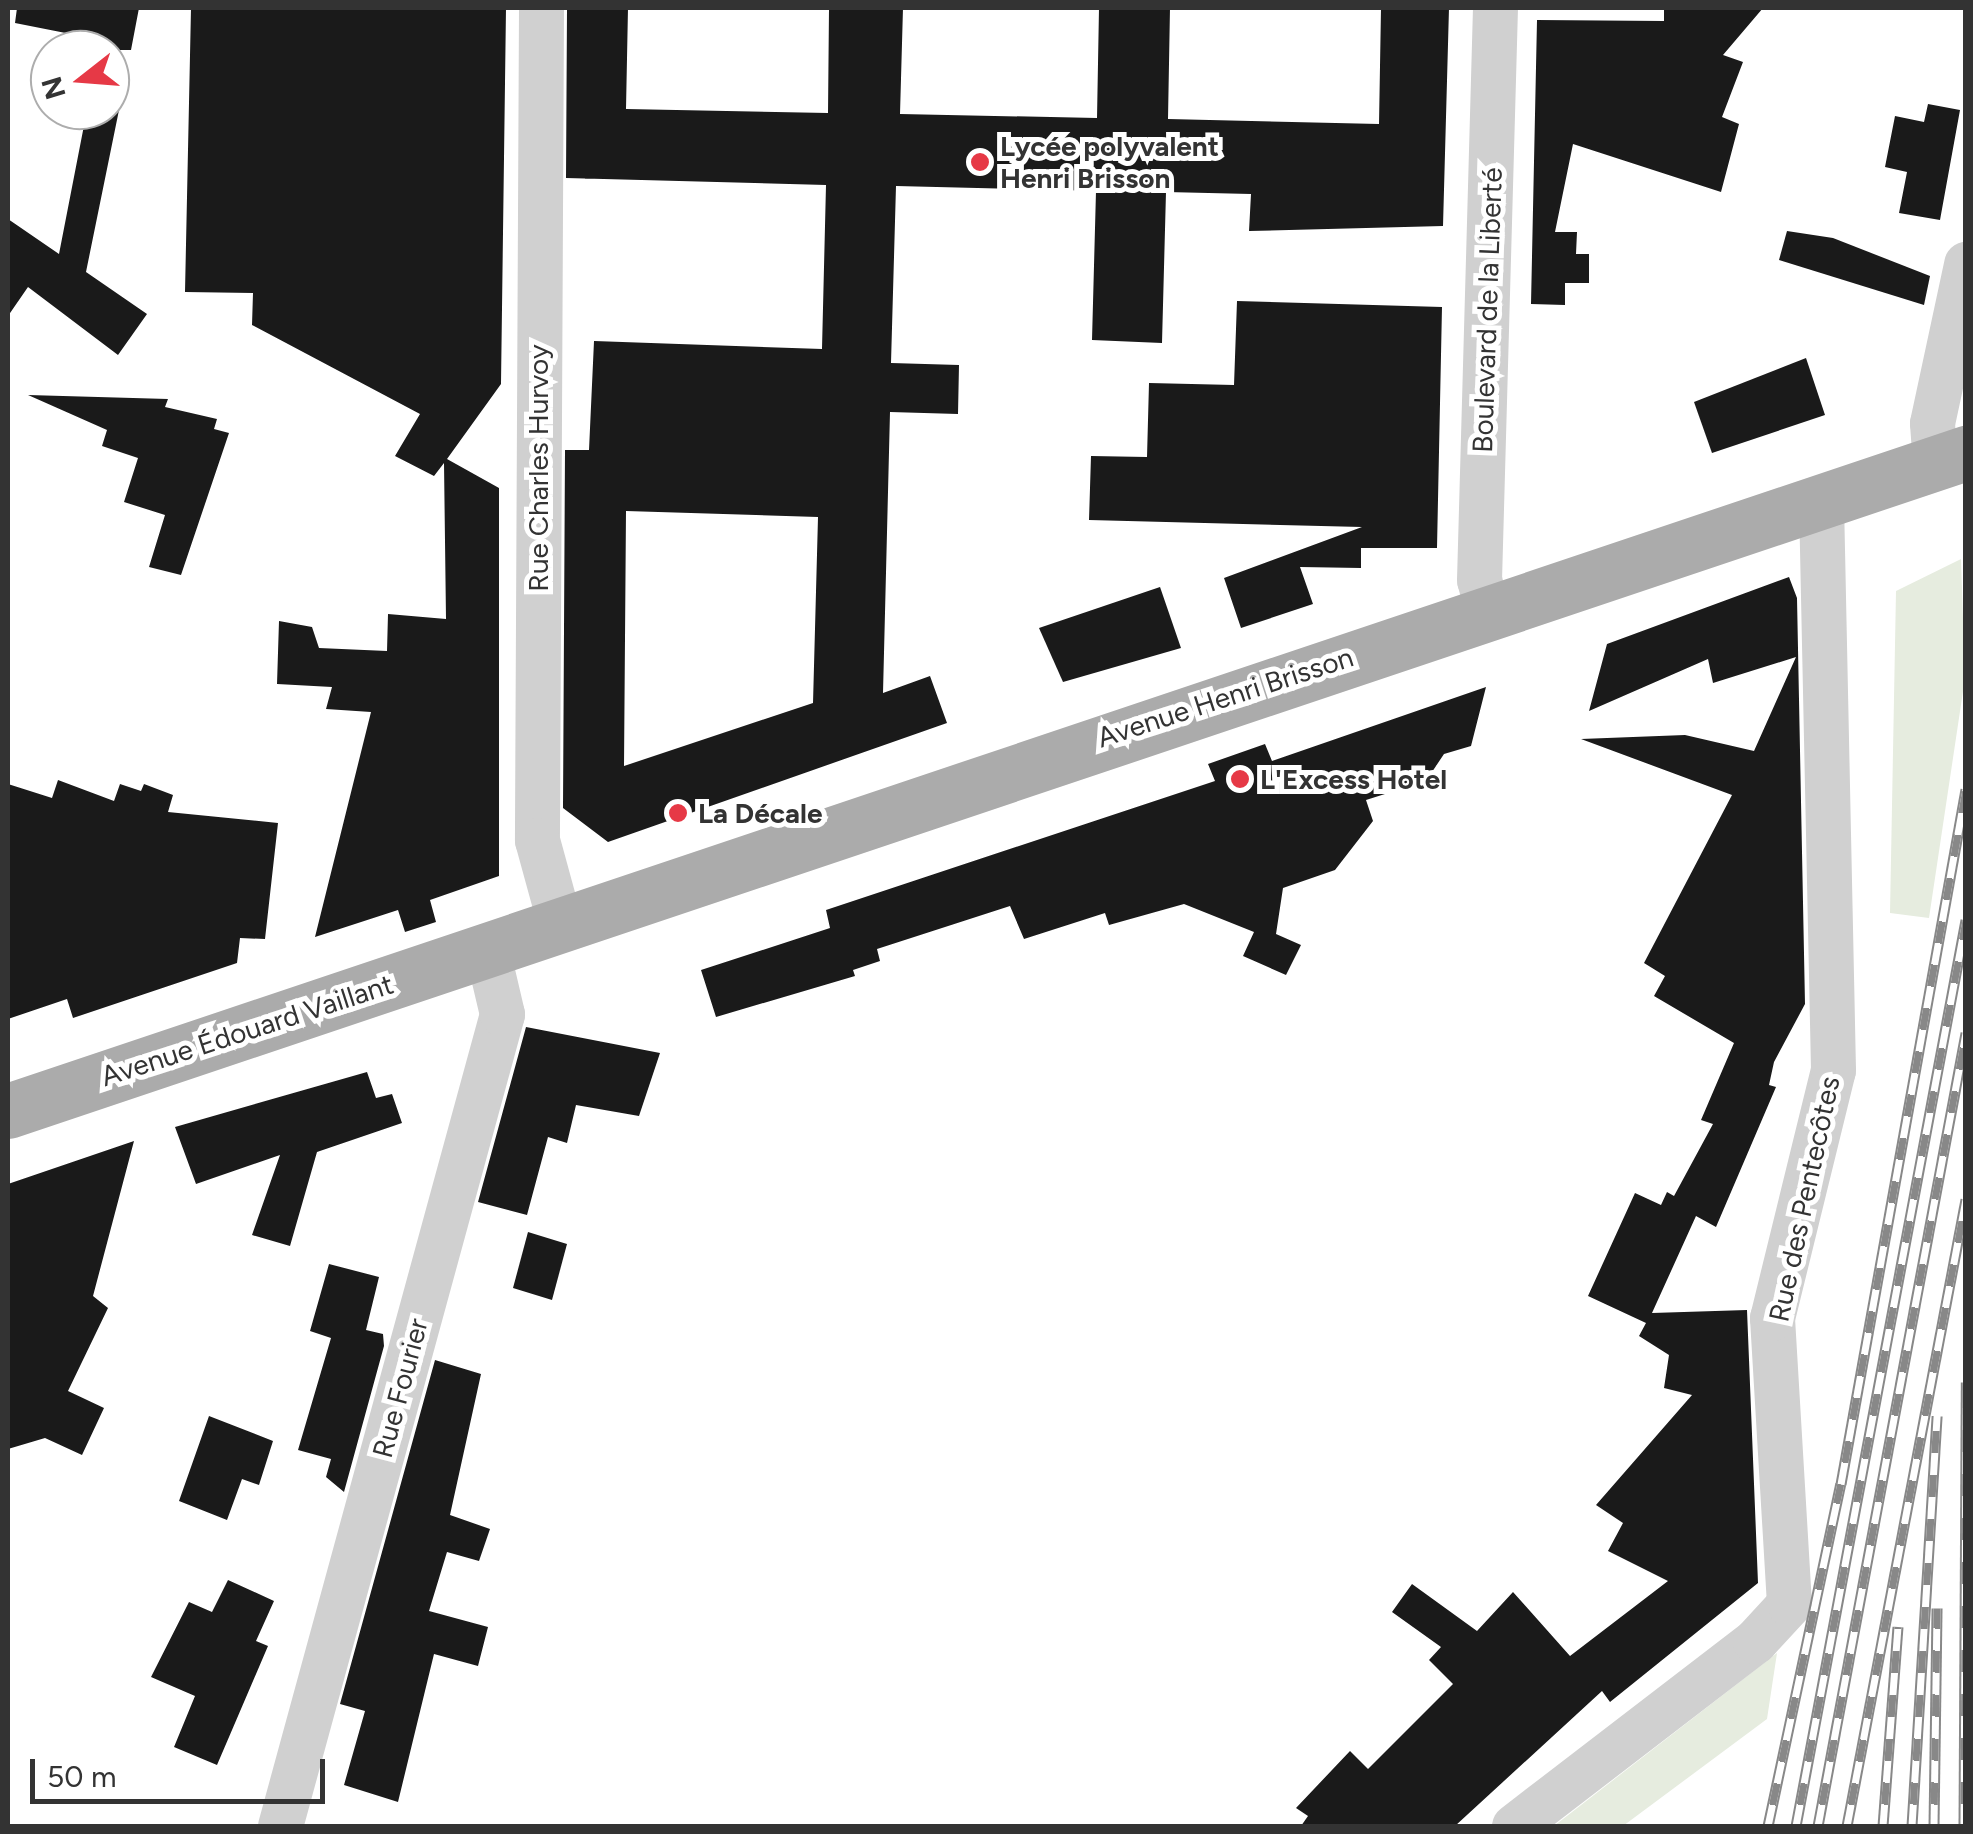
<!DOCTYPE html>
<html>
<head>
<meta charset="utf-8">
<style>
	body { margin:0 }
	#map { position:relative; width:1973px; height:1834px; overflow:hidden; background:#fff; font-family:Figtree,sans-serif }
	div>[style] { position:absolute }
	.green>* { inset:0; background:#e6ecdf }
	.building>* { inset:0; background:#1a1a1a }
	.minor>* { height:45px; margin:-22.5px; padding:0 22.5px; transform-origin:22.5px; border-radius:22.5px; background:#d0d0d0 }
	.major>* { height:55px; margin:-27.5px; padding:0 27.5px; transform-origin:27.5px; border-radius:27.5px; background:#ababab }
	.rail>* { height:11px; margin-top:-5.5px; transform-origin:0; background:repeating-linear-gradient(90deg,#fff 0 22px,#888 0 44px); box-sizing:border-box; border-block:2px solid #888 }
	.dots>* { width:28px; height:28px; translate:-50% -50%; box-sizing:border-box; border:5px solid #fff; border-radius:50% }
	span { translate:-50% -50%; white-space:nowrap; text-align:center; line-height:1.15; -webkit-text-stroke:10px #fff; paint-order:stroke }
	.poi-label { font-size:28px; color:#333; font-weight:700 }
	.left { translate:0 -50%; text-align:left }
	.street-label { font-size:28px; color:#333 }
	.frame { position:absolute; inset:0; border:10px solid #333; pointer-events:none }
	.north { position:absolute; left:30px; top:30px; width:100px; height:100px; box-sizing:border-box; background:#fff; border:2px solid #adadad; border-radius:50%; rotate:253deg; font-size:28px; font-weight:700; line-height:40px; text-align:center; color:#333 }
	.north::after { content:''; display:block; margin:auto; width:35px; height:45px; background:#e63946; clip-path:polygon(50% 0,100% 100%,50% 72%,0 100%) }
	.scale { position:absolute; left:30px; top:1759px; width:295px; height:45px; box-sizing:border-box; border:5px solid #333; border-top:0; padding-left:12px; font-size:30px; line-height:35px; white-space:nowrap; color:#333; -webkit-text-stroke:8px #fff; paint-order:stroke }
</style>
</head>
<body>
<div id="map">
	<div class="green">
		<div style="clip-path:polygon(1961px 559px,1965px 678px,1929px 918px,1890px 913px,1896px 591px)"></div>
		<div style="clip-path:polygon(1777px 1653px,1767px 1719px,1623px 1826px,1554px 1826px)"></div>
	</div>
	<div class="building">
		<div style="clip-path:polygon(17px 8px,139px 8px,131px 50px,99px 50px,101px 40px,15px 23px)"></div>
		<div style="clip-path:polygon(191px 8px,506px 8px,501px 384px,447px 459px,499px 488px,499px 876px,430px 900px,436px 922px,405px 932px,398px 910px,315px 937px,371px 712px,326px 709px,332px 687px,277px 684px,279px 621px,312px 627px,319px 648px,387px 651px,388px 614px,446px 619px,444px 463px,434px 476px,395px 456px,420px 414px,252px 325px,253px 293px,185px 292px)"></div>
		<div style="clip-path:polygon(evenodd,567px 8px,628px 8px,626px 109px,828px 113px,829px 8px,903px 8px,900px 114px,1097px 118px,1099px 8px,1170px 8px,1168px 119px,1379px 124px,1381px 8px,1449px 8px,1443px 226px,1249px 231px,1251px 194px,1166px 192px,1162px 343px,1092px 340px,1096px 191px,896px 186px,891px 363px,959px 365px,958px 414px,890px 412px,883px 693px,930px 676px,947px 723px,608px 842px,563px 808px,565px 450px,589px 450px,594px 341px,822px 349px,826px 185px,566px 178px,567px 8px,626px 511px,818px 517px,813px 703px,624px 766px,626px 511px)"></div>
		<div style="clip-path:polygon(1664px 8px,1763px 8px,1723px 55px,1743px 62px,1722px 117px,1739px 124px,1721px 192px,1573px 144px,1555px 232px,1577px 232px,1576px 254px,1589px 254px,1589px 283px,1565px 283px,1565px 305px,1531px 304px,1537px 20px,1664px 21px)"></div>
		<div style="clip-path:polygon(1928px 104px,1960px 110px,1940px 220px,1899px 213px,1907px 172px,1885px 167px,1895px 116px,1924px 122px)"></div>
		<div style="clip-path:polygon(87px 110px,119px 110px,86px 272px,147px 314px,118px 355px,28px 287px,8px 316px,8px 219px,59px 254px)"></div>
		<div style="clip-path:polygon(1787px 231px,1833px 238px,1930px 276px,1924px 305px,1779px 260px)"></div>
		<div style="clip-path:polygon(1237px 301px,1442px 307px,1437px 548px,1361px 548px,1361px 568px,1300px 567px,1313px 604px,1241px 628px,1224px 578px,1362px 527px,1089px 520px,1091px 456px,1147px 457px,1149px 383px,1234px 385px)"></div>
		<div style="clip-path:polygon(1806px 358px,1825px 415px,1712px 453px,1694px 402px)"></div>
		<div style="clip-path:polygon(28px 395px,168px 399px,165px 407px,217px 419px,214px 429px,229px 433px,181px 575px,149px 567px,165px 515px,124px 502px,138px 458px,102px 446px,107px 430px)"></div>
		<div style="clip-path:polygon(1789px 577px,1797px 598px,1805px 1004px,1774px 1062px,1769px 1085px,1776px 1087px,1716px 1227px,1696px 1216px,1652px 1313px,1747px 1310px,1758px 1583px,1610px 1702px,1602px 1691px,1455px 1826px,1301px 1826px,1308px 1816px,1296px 1808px,1350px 1751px,1368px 1769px,1453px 1684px,1429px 1660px,1441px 1647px,1392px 1612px,1412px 1584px,1477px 1631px,1513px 1592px,1570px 1656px,1668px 1581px,1608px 1551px,1623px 1523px,1596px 1505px,1692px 1395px,1664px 1388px,1669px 1355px,1639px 1336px,1646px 1323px,1588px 1296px,1635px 1193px,1661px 1205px,1667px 1192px,1674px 1196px,1713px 1124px,1701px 1120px,1734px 1043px,1654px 996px,1665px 976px,1644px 963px,1732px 795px,1581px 739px,1685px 735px,1754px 751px,1796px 657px,1713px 683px,1708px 659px,1589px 711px,1607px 644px)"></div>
		<div style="clip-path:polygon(1160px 587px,1181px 648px,1063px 682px,1039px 628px)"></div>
		<div style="clip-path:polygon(1486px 687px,1471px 746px,1444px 754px,1426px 781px,1366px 800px,1373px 821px,1335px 870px,1283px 888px,1276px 934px,1301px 945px,1286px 975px,1243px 956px,1254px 932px,1184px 904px,1109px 925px,1105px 913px,1024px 939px,1010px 906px,877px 949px,880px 961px,853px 970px,855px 976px,716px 1017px,701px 970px,830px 928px,826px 910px,1215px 781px,1208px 764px,1265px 744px,1272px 761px)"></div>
		<div style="clip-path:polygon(58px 780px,114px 801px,120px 784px,141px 791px,144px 784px,173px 795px,168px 812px,278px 823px,265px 939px,240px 938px,237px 963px,73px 1018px,67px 999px,8px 1019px,8px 784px,52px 798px)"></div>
		<div style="clip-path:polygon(526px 1027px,660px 1053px,639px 1116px,576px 1105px,567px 1143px,548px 1137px,527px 1215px,478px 1202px)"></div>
		<div style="clip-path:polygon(367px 1072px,376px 1098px,392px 1094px,402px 1123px,317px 1152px,290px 1246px,252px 1235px,280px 1155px,196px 1184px,175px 1127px)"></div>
		<div style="clip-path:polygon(134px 1141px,93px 1296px,108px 1308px,68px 1391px,104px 1408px,82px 1455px,45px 1438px,8px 1449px,8px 1184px)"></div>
		<div style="clip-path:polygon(528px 1232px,567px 1244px,552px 1300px,513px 1288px)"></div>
		<div style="clip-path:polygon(329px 1264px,379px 1277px,366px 1330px,383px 1334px,384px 1346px,344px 1492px,326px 1477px,331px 1459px,298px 1450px,331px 1338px,310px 1331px)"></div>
		<div style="clip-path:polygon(435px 1360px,481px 1374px,450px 1515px,490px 1529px,479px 1561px,447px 1552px,429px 1611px,488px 1627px,478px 1666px,434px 1654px,398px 1802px,344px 1785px,365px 1711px,340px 1704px)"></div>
		<div style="clip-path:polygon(209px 1416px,273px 1441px,259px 1485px,242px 1479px,227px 1520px,179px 1501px)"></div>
		<div style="clip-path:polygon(228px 1580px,274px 1601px,256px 1641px,268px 1646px,217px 1765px,174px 1747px,195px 1696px,151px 1677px,189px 1602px,212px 1612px)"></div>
	</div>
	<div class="minor">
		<div style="left:541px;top:8px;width:832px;rotate:90.28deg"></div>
		<div style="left:537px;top:840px;width:87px;rotate:74.7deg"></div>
		<div style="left:1935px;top:465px;width:42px;rotate:-94.1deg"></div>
		<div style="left:1932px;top:423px;width:163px;rotate:-77.9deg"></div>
		<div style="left:1487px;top:611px;width:32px;rotate:-104deg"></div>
		<div style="left:1479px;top:580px;width:572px;rotate:-88.4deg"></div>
		<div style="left:280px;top:1826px;width:842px;rotate:-74.71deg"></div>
		<div style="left:502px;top:1014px;width:66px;rotate:-103.2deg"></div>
		<div style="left:1514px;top:1826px;width:304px;rotate:-37.5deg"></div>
		<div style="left:1755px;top:1641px;width:50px;rotate:-47.4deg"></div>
		<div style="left:1789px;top:1604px;width:287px;rotate:-93.4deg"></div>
		<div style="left:1772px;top:1318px;width:255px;rotate:-76.2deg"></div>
		<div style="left:1833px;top:1070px;width:570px;rotate:-91.21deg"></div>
	</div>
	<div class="major">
		<div style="left:8px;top:1111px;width:2066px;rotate:-18.58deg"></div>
	</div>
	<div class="rail">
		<div style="left:1768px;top:1826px;width:350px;rotate:-78deg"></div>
		<div style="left:1841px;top:1484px;width:706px;rotate:-79.8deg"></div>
		<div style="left:1796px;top:1826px;width:922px;rotate:-79.37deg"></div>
		<div style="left:1818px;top:1826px;width:807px;rotate:-79.43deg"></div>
		<div style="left:1847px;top:1826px;width:638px;rotate:-79.25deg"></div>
		<div style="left:1883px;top:1826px;width:200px;rotate:-85.7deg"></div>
		<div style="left:1912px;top:1826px;width:411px;rotate:-86.5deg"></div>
		<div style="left:1934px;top:1826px;width:218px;rotate:-89.2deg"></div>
		<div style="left:1964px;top:1826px;width:444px;rotate:-89.7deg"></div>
	</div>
	<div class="dots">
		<div style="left:980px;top:162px;background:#e63946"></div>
		<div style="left:1240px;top:779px;background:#e63946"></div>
		<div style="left:678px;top:813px;background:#e63946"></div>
	</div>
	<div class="poi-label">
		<span class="left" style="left:1000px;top:162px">Lycée polyvalent<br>Henri Brisson</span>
		<span class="left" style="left:1260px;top:779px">L'Excess Hotel</span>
		<span class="left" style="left:698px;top:813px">La Décale</span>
	</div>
	<div class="street-label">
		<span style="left:1487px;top:310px;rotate:-88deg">Boulevard de la Liberté</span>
		<span style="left:538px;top:468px;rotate:-90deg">Rue Charles Hurvoy</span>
		<span style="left:1225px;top:697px;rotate:-18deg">Avenue Henri Brisson</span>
		<span style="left:247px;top:1030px;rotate:-18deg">Avenue Édouard Vaillant</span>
		<span style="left:1804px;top:1199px;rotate:-78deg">Rue des Pentecôtes</span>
		<span style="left:400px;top:1388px;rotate:-75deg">Rue Fourier</span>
	</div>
	<div class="frame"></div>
	<div class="north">N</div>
	<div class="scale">50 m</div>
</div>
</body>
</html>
